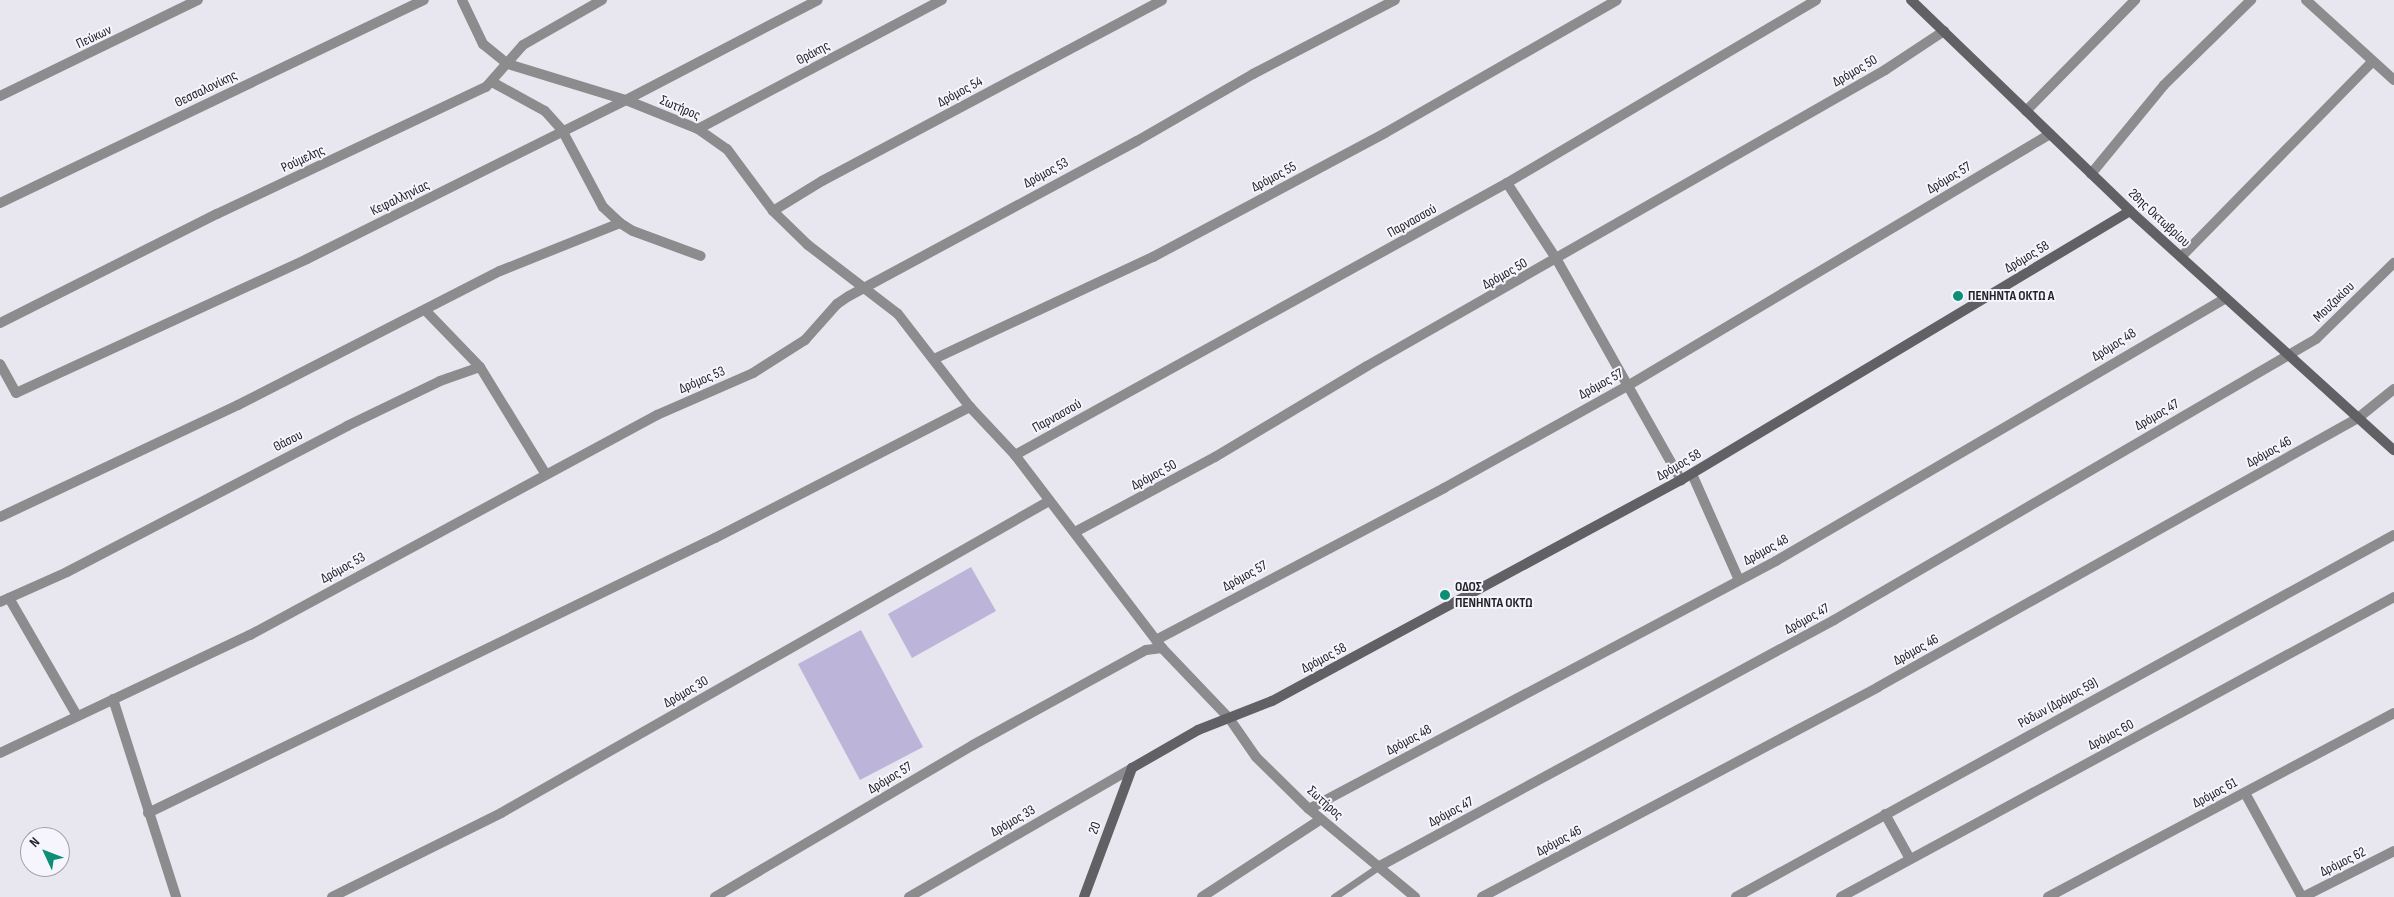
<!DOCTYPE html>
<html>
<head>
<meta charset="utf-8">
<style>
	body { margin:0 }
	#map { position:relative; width:2394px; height:897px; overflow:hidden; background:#e8e6ef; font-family:"Sofia Sans Condensed",sans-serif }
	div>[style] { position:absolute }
	.green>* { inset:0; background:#bdb4d9 }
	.lane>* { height:7px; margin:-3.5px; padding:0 3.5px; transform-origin:3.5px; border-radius:3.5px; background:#8c8c8f }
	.street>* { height:10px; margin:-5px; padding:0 5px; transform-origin:5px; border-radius:5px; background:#8c8c8f }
	.secondary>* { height:10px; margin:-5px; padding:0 5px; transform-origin:5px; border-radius:5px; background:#616065 }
	.dots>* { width:14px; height:14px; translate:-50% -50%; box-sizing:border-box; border:2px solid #f6f4fc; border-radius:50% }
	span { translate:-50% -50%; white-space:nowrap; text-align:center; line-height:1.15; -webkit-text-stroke:4px #f6f4fc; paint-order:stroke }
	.street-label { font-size:14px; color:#242427 }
	.poi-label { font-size:14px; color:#242427; font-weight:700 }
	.left { translate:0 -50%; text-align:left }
	.north { position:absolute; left:20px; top:827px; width:50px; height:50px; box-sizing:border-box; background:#f6f4fc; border:1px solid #a2a1a7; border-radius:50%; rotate:313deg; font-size:14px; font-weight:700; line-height:20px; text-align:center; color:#242427 }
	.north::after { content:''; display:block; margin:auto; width:18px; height:22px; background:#0c8f76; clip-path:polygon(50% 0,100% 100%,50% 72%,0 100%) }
</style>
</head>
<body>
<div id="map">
	<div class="green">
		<div style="clip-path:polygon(971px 567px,996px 611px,912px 658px,888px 614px)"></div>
		<div style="clip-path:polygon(861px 630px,923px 747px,860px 780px,798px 664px)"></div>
	</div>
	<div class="lane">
		<div style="left:1334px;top:897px;width:53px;rotate:-34.3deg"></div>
	</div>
	<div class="street">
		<div style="left:462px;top:0;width:49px;rotate:64.5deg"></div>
		<div style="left:483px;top:44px;width:32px;rotate:39deg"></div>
		<div style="left:508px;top:64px;width:123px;rotate:17deg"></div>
		<div style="left:626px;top:100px;width:78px;rotate:21.9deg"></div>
		<div style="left:698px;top:129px;width:35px;rotate:35deg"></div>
		<div style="left:727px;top:149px;width:77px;rotate:53.4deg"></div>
		<div style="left:773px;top:211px;width:49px;rotate:44.2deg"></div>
		<div style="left:808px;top:245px;width:113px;rotate:37.5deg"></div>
		<div style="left:898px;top:314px;width:118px;rotate:52.3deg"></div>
		<div style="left:970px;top:407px;width:66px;rotate:46.8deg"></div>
		<div style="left:1015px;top:455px;width:243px;rotate:52.7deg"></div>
		<div style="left:1162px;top:648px;width:97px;rotate:46.3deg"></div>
		<div style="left:1229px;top:718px;width:47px;rotate:55.3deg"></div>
		<div style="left:1256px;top:757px;width:74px;rotate:44.5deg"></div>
		<div style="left:1309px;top:809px;width:138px;rotate:39.7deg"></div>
		<div style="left:2306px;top:0;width:119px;rotate:42.3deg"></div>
		<div style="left:492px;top:82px;width:60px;rotate:28.7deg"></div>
		<div style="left:545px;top:111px;width:25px;rotate:48deg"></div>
		<div style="left:562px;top:130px;width:87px;rotate:62deg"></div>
		<div style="left:603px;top:207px;width:23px;rotate:43deg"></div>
		<div style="left:620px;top:223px;width:15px;rotate:32deg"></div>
		<div style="left:633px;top:231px;width:72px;rotate:20.2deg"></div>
		<div style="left:0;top:96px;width:220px;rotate:-25.9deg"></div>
		<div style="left:2026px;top:111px;width:156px;rotate:-45.5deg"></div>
		<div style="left:698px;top:129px;width:276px;rotate:-27.9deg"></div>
		<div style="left:2091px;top:174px;width:115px;rotate:-50.6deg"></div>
		<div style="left:2164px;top:85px;width:122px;rotate:-44.3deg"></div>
		<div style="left:1507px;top:183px;width:92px;rotate:57deg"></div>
		<div style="left:1557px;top:260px;width:253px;rotate:60.6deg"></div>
		<div style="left:0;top:203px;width:470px;rotate:-25.6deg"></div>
		<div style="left:773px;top:211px;width:57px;rotate:-31.5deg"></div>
		<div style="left:822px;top:181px;width:385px;rotate:-28deg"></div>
		<div style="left:2181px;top:257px;width:274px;rotate:-45.6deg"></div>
		<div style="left:426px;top:311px;width:78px;rotate:46deg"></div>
		<div style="left:0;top:323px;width:243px;rotate:-26.7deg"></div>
		<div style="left:217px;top:214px;width:297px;rotate:-25.3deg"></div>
		<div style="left:486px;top:87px;width:56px;rotate:-48.6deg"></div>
		<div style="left:523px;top:45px;width:91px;rotate:-29.7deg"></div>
		<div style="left:934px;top:359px;width:242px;rotate:-25deg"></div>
		<div style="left:1153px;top:257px;width:263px;rotate:-28.1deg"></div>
		<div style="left:1385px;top:133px;width:267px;rotate:-29.8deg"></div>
		<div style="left:0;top:364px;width:33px;rotate:61deg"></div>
		<div style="left:16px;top:393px;width:320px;rotate:-24.7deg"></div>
		<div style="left:307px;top:259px;width:356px;rotate:-26.5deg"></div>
		<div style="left:626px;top:100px;width:216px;rotate:-27.5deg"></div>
		<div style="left:1015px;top:455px;width:562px;rotate:-28.94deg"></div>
		<div style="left:1507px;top:183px;width:359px;rotate:-30.6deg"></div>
		<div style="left:1692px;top:474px;width:116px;rotate:66.1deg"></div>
		<div style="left:0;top:517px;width:263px;rotate:-25.2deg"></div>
		<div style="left:238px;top:405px;width:294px;rotate:-27.1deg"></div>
		<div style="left:500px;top:271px;width:129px;rotate:-21.8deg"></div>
		<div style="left:1075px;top:532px;width:159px;rotate:-28.2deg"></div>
		<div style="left:1215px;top:457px;width:177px;rotate:-30.9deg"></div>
		<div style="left:1367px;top:366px;width:597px;rotate:-29.74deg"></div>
		<div style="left:1885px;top:70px;width:71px;rotate:-33.5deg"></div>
		<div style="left:9px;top:598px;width:136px;rotate:60deg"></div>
		<div style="left:0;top:602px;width:73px;rotate:-24.1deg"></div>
		<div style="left:67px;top:572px;width:316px;rotate:-27.5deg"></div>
		<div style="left:347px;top:426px;width:103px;rotate:-25.8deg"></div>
		<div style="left:440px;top:381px;width:42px;rotate:-19.3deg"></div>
		<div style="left:480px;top:367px;width:124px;rotate:58.5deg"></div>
		<div style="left:1156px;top:640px;width:326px;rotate:-27.8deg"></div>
		<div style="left:1444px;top:488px;width:212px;rotate:-29.1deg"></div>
		<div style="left:1629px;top:385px;width:490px;rotate:-30.8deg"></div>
		<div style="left:113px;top:699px;width:208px;rotate:72.3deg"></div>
		<div style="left:0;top:753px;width:276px;rotate:-25.3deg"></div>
		<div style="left:250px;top:635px;width:463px;rotate:-28.4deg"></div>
		<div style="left:657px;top:415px;width:105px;rotate:-23.6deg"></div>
		<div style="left:753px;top:373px;width:62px;rotate:-32.4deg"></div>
		<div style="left:805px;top:340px;width:48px;rotate:-48.4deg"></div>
		<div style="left:837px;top:304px;width:14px;rotate:-34deg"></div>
		<div style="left:849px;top:296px;width:327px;rotate:-28.3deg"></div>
		<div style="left:1137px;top:141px;width:134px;rotate:-30deg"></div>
		<div style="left:1253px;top:74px;width:160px;rotate:-27.5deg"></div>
		<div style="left:2245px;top:793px;width:119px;rotate:61.3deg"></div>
		<div style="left:1309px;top:809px;width:529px;rotate:-27.97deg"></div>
		<div style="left:1776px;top:561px;width:521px;rotate:-30.3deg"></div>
		<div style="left:148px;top:813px;width:630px;rotate:-25.87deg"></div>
		<div style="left:715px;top:538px;width:287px;rotate:-27.2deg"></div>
		<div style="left:1885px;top:814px;width:51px;rotate:60.9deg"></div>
		<div style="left:1378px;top:867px;width:519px;rotate:-28.44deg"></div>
		<div style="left:1834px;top:620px;width:558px;rotate:-30.24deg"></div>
		<div style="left:2316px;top:339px;width:109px;rotate:-44.3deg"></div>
		<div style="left:332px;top:897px;width:189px;rotate:-26.4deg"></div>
		<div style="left:501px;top:813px;width:631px;rotate:-29.65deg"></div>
		<div style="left:715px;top:897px;width:299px;rotate:-30.5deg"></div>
		<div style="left:973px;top:745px;width:197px;rotate:-28.8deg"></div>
		<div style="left:1146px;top:650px;width:16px;rotate:-7deg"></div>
		<div style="left:909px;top:897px;width:258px;rotate:-30deg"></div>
		<div style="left:1202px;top:897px;width:142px;rotate:-33.2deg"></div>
		<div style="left:1482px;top:897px;width:448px;rotate:-27.9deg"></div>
		<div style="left:1878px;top:687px;width:550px;rotate:-29.27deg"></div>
		<div style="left:2358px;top:418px;width:46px;rotate:-38.9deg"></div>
		<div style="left:1736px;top:897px;width:751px;rotate:-28.82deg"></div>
		<div style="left:1841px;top:897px;width:629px;rotate:-28.48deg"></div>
		<div style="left:2048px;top:897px;width:392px;rotate:-28deg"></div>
		<div style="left:2303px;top:897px;width:102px;rotate:-26.8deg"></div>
	</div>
	<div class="secondary">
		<div style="left:1911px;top:0;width:304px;rotate:43.9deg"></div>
		<div style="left:2130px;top:211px;width:356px;rotate:42.2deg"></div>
		<div style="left:1084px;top:897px;width:138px;rotate:-69.6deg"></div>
		<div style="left:1132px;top:768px;width:76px;rotate:-29.9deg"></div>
		<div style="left:1198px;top:730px;width:79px;rotate:-21.4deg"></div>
		<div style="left:1272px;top:701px;width:465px;rotate:-28.4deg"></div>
		<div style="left:1681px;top:480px;width:523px;rotate:-30.93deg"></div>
	</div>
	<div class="dots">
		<div style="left:1958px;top:296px;background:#0c8f76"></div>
		<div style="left:1445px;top:595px;background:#0c8f76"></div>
	</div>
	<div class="street-label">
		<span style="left:94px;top:37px;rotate:-25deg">Πεύκων</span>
		<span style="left:813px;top:53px;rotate:-28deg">Θράκης</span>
		<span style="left:1855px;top:71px;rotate:-30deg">Δρόμος 50</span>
		<span style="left:206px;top:89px;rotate:-26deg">Θεσσαλονίκης</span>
		<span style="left:960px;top:92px;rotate:-28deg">Δρόμος 54</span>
		<span style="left:680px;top:108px;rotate:23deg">Σωτήρος</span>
		<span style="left:303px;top:159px;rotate:-25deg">Ρούμελης</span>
		<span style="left:1046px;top:173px;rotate:-28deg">Δρόμος 53</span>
		<span style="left:1274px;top:177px;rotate:-28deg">Δρόμος 55</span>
		<span style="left:1949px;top:178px;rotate:-31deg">Δρόμος 57</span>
		<span style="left:400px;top:198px;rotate:-26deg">Κεφαλληνίας</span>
		<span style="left:2159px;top:218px;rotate:43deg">28ης Οκτωβρίου</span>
		<span style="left:1412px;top:221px;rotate:-29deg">Παρνασσού</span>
		<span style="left:2027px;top:257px;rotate:-31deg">Δρόμος 58</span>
		<span style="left:1505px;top:274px;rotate:-29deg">Δρόμος 50</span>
		<span style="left:2334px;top:302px;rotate:-44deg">Μουζακίου</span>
		<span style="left:2114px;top:345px;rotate:-32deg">Δρόμος 48</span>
		<span style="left:702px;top:380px;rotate:-23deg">Δρόμος 53</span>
		<span style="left:1601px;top:384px;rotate:-29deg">Δρόμος 57</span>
		<span style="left:2157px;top:415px;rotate:-30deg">Δρόμος 47</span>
		<span style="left:1057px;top:416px;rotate:-29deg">Παρνασσού</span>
		<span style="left:288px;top:441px;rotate:-27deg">Θάσου</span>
		<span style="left:2269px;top:452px;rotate:-29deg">Δρόμος 46</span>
		<span style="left:1679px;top:465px;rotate:-30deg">Δρόμος 58</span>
		<span style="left:1154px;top:475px;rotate:-28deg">Δρόμος 50</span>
		<span style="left:1766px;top:550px;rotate:-29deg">Δρόμος 48</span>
		<span style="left:343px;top:568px;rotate:-29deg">Δρόμος 53</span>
		<span style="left:1245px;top:576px;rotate:-29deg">Δρόμος 57</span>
		<span style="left:1807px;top:619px;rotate:-29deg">Δρόμος 47</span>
		<span style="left:1916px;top:650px;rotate:-29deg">Δρόμος 46</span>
		<span style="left:1324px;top:658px;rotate:-28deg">Δρόμος 58</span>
		<span style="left:686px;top:692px;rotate:-30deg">Δρόμος 30</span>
		<span style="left:2058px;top:703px;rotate:-29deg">Ρόδων (Δρόμος 59)</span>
		<span style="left:2111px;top:735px;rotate:-28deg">Δρόμος 60</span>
		<span style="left:1409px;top:740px;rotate:-28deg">Δρόμος 48</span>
		<span style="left:890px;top:778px;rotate:-31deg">Δρόμος 57</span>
		<span style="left:2215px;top:793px;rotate:-28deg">Δρόμος 61</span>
		<span style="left:1325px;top:803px;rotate:42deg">Σωτήρος</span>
		<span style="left:1451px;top:812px;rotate:-28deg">Δρόμος 47</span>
		<span style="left:1013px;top:821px;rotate:-30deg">Δρόμος 33</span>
		<span style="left:1095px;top:828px;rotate:-69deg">20</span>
		<span style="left:1559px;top:841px;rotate:-28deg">Δρόμος 46</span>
		<span style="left:2343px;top:862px;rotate:-26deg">Δρόμος 62</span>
	</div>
	<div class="poi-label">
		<span class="left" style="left:1968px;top:296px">ΠΕΝΗΝΤΑ ΟΚΤΩ Α</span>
		<span class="left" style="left:1455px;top:595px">ΟΔΟΣ<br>ΠΕΝΗΝΤΑ ΟΚΤΩ</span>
	</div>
	<div class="north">N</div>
</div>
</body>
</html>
